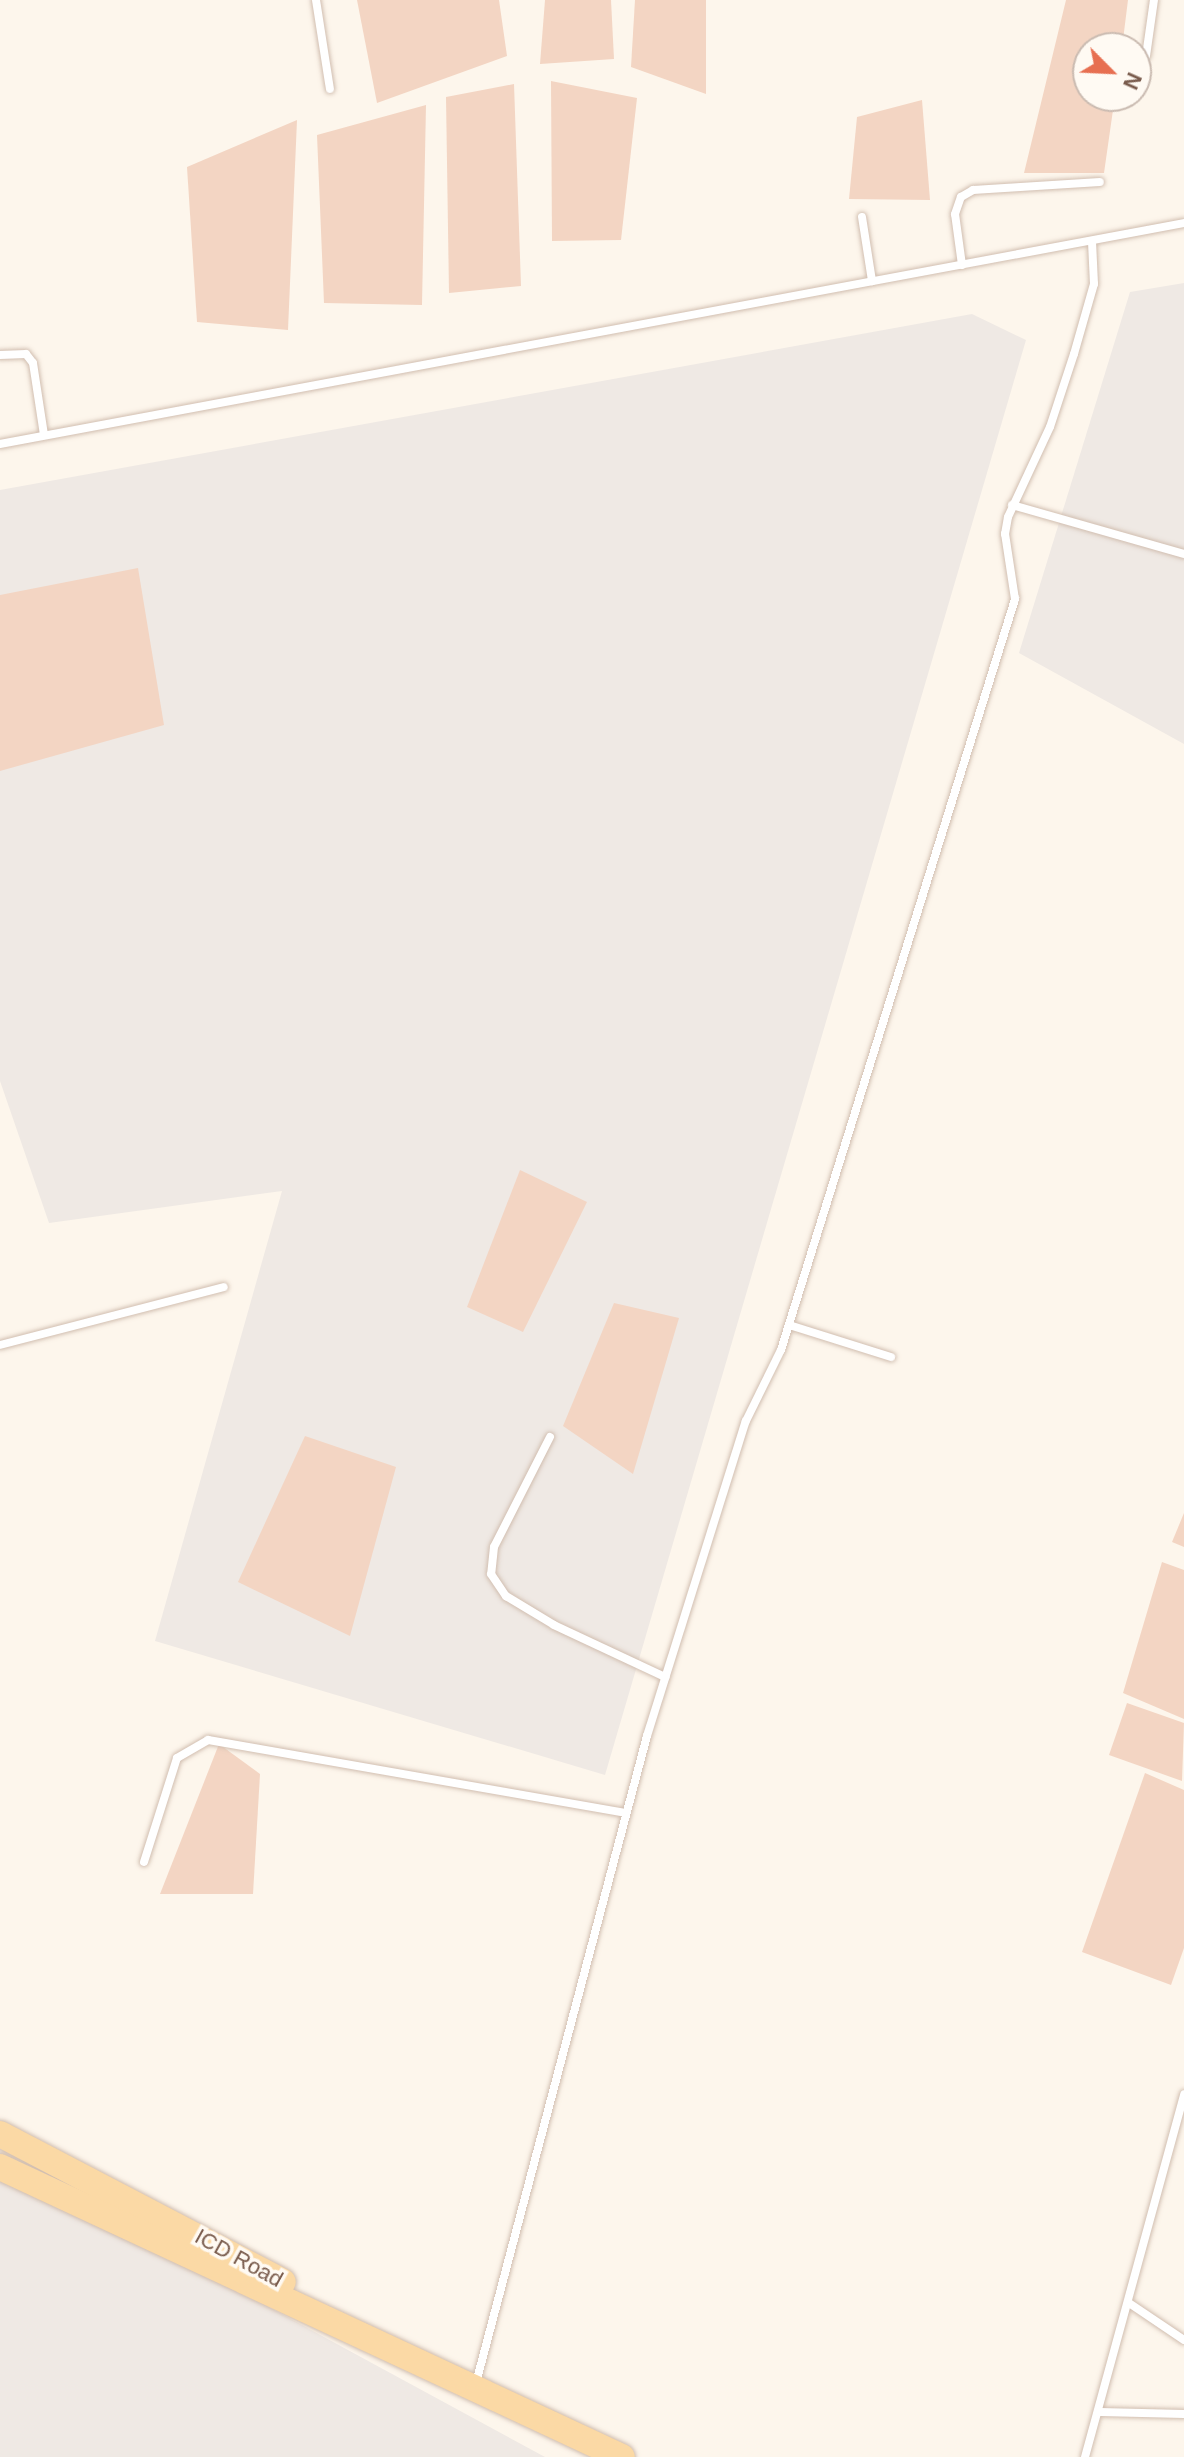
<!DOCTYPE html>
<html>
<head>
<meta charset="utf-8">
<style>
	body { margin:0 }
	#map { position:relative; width:1184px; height:2457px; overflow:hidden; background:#fdf6ec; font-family:Arial,sans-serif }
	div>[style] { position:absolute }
	.industrial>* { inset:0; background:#efe9e4 }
	.building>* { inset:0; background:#f3d5c3 }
	.roads { filter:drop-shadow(0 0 2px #d1beb0) drop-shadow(0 0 2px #d1beb0) }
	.lane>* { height:8px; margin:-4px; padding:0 4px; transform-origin:4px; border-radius:4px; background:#fff }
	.primary>* { height:26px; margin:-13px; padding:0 13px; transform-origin:13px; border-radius:13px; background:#fbd9a5 }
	span { translate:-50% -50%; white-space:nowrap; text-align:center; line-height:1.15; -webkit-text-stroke:7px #fffaf3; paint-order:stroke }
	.street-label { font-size:22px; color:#7a5c4d }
	.north { position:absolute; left:1072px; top:32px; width:80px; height:80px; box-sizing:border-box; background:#fffaf3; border:2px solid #cabbb1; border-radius:50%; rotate:114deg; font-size:22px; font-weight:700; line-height:32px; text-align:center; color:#7a5c4d }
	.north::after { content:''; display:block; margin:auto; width:28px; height:36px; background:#e76f51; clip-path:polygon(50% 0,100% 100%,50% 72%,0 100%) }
</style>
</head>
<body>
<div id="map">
	<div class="industrial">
		<div style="clip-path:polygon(1184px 283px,1184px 744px,1019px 653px,1130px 292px)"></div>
		<div style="clip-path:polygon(972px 314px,1026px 340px,605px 1775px,155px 1641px,282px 1191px,49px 1223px,0 1081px,0 490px)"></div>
		<div style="clip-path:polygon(0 2161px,545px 2457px,0 2457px)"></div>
	</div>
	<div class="building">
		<div style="clip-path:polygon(357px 0,499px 0,507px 56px,377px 103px)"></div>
		<div style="clip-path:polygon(545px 0,611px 0,614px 59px,540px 64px)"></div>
		<div style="clip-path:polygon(635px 0,706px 0,706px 94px,631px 67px)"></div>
		<div style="clip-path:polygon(1066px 0,1128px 0,1122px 48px,1088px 48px,1088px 96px,1115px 96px,1104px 173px,1024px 173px)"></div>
		<div style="clip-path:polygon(551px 81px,637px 98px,621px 240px,552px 241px)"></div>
		<div style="clip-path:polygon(514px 84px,521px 286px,449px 293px,446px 97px)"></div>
		<div style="clip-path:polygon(922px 100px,930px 200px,849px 199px,857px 117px)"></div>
		<div style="clip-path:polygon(426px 105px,422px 305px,324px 303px,317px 135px)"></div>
		<div style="clip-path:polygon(297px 120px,288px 330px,197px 322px,187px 167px)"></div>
		<div style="clip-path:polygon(138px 568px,164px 725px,0 771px,0 595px)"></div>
		<div style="clip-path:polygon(520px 1170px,587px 1202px,523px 1332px,467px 1307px)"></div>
		<div style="clip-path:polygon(614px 1303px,679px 1318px,633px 1474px,563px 1426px)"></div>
		<div style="clip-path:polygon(305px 1436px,396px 1467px,350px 1636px,238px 1582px)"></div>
		<div style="clip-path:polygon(1184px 1513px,1184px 1547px,1172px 1542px)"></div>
		<div style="clip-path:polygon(1162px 1562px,1184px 1570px,1184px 1719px,1123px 1693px)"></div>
		<div style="clip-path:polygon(1127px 1703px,1184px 1723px,1182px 1781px,1109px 1755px)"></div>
		<div style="clip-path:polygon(219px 1744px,260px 1774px,253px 1894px,160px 1894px)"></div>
		<div style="clip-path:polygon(1145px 1773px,1184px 1790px,1184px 1948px,1171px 1985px,1082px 1952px)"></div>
	</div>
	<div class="roads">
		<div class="lane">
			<div style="left:316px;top:0;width:90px;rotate:81.1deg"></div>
			<div style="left:1146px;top:56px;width:57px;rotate:-81.9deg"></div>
			<div style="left:862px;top:217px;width:65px;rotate:81.1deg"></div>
			<div style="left:962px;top:265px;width:51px;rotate:-97.8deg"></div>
			<div style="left:955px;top:214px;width:18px;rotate:-71deg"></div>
			<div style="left:961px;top:197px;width:14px;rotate:-30deg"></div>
			<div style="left:973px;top:190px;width:127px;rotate:-3.6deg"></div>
			<div style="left:0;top:355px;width:26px;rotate:-2deg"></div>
			<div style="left:26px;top:354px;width:11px;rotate:52deg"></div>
			<div style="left:33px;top:363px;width:73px;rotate:81.3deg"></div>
			<div style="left:0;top:444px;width:1204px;rotate:-10.57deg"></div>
			<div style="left:1012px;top:505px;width:179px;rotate:15.9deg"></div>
			<div style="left:789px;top:1325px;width:107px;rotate:17.4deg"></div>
			<div style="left:0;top:1345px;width:231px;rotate:-14.5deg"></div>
			<div style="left:550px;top:1437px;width:123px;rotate:117deg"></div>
			<div style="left:494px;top:1547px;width:27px;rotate:96deg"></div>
			<div style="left:491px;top:1574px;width:27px;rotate:56deg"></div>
			<div style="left:506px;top:1596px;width:56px;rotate:31.1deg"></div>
			<div style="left:554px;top:1625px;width:123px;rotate:25.1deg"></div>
			<div style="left:144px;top:1862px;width:109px;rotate:-72.4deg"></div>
			<div style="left:177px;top:1758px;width:36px;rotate:-30deg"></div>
			<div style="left:208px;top:1740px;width:424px;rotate:9.9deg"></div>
			<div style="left:1129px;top:2303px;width:66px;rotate:33.9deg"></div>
			<div style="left:476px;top:2383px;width:669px;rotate:-75.2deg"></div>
			<div style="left:647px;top:1736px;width:330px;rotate:-72.6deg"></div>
			<div style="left:746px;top:1421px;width:79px;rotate:-63.8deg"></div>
			<div style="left:781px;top:1350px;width:787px;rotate:-72.69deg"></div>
			<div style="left:1015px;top:599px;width:66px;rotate:-98.7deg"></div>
			<div style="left:1005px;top:534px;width:17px;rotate:-80deg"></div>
			<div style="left:1008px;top:517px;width:99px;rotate:-65deg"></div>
			<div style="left:1050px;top:427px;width:77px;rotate:-71.8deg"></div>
			<div style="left:1074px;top:354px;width:73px;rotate:-74.1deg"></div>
			<div style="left:1094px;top:284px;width:43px;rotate:-92.7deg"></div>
			<div style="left:1100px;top:2412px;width:84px;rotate:1.4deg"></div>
			<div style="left:1085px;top:2457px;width:376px;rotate:-74.7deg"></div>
		</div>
		<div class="primary">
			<div style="left:0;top:2134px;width:319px;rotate:27.6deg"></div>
			<div style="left:0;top:2167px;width:686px;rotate:25deg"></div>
		</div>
	</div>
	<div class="street-label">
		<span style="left:239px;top:2258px;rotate:29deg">ICD Road</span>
	</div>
	<div class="north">N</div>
</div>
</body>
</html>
